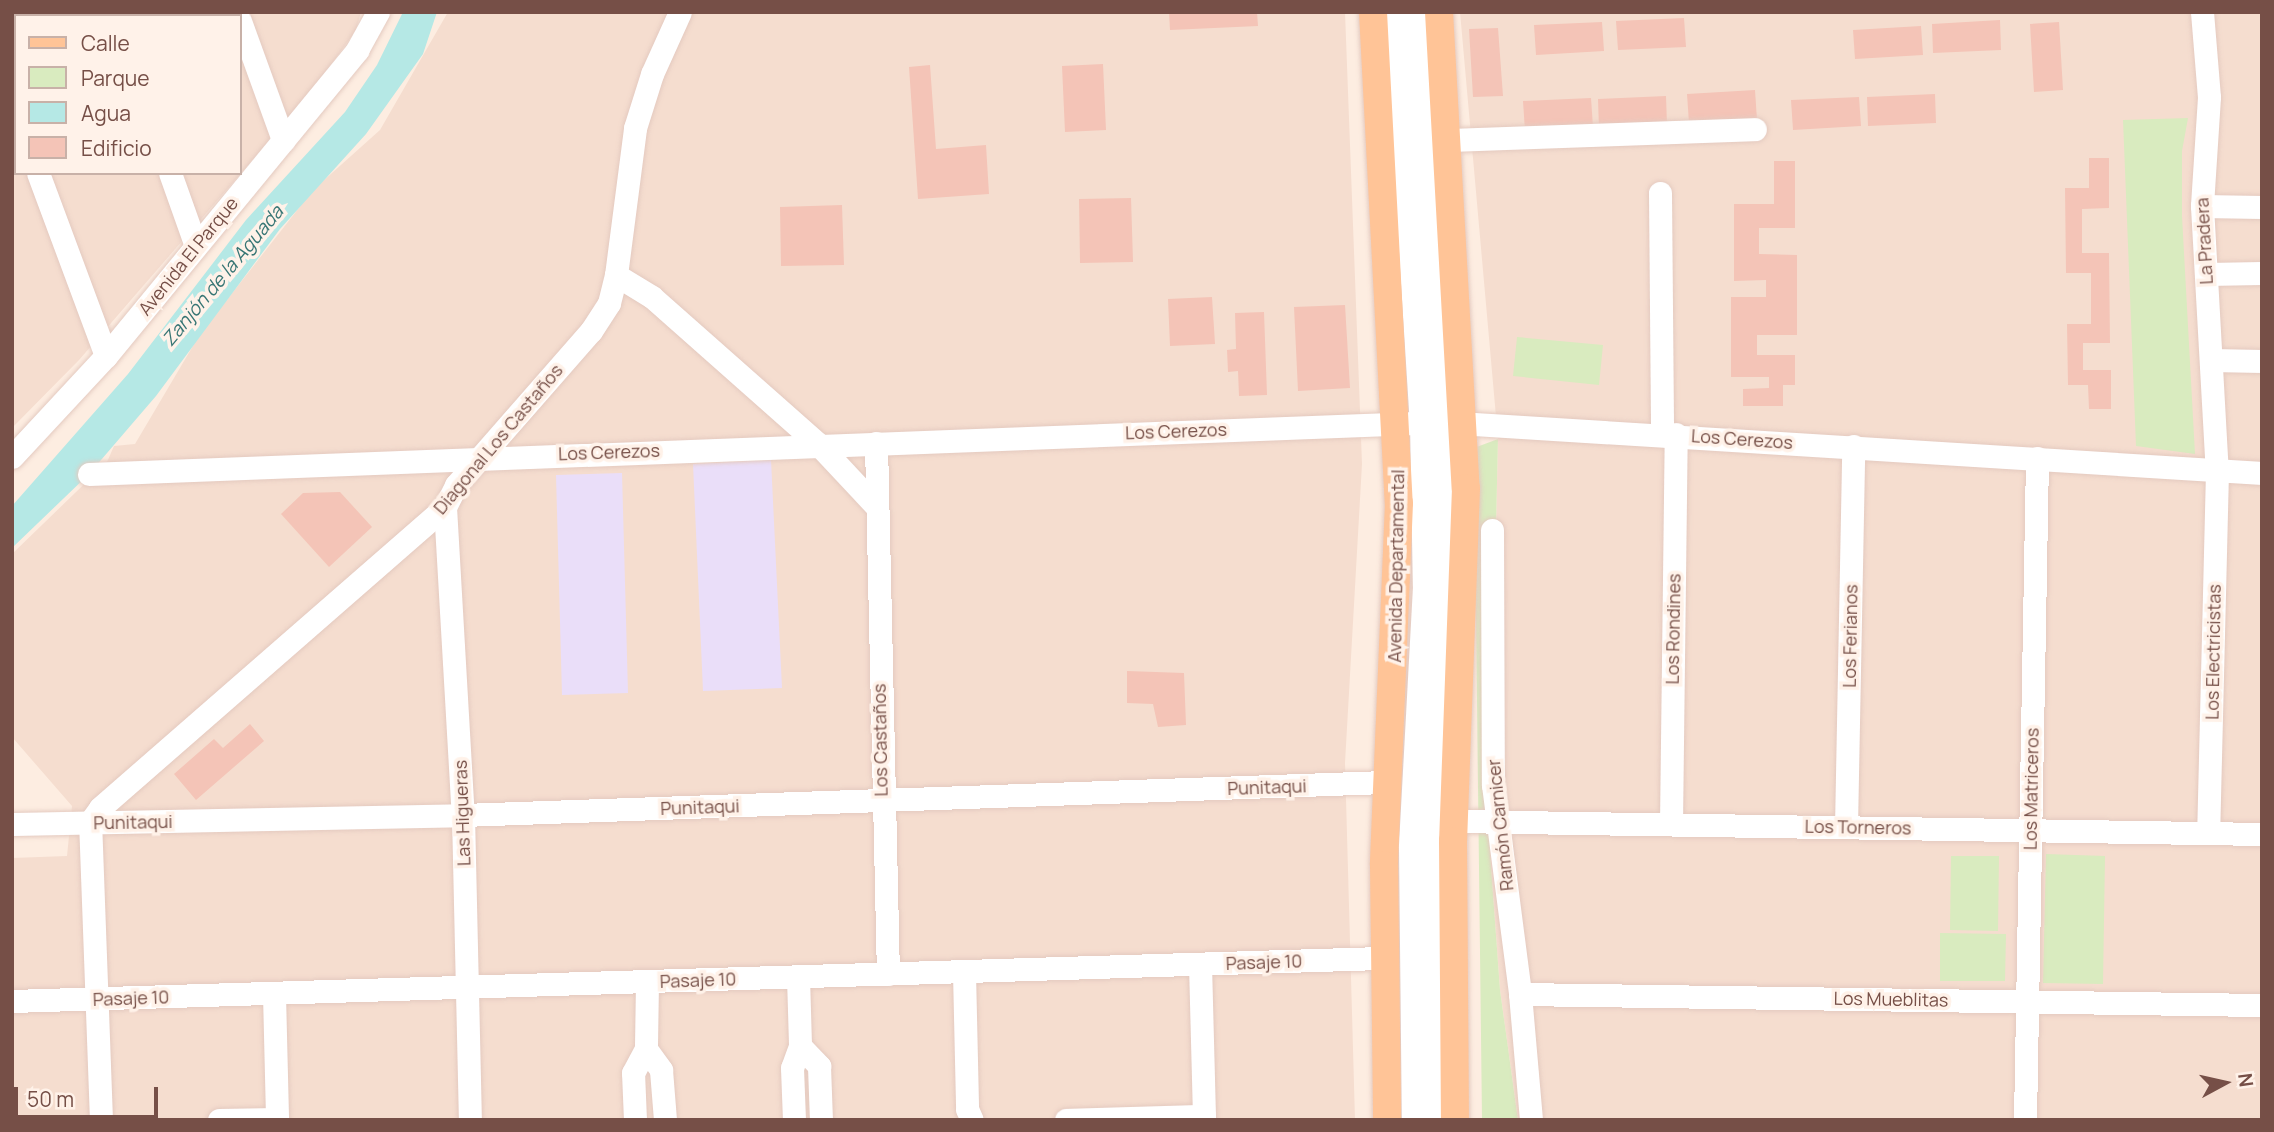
<!DOCTYPE html>
<html>
<head>
<meta charset="utf-8">
<style>
	body { margin:0 }
	#map { position:relative; width:2274px; height:1132px; overflow:hidden; background:#fdede1; font-family:Manrope,sans-serif }
	div>[style] { position:absolute }
	.residential>* { inset:0; background:#f5ddcf }
	.education>* { inset:0; background:#eadef9 }
	.green>* { inset:0; background:#d9ebbf }
	.water>* { inset:0; background:#b5e8e5 }
	.building>* { inset:0; background:#f4c4b7 }
	.roads { filter:drop-shadow(0 0 2px #e4cac0) drop-shadow(0 0 2px #e4cac0) }
	.minor>* { height:23px; margin:-11.5px; padding:0 11.5px; transform-origin:11.5px; border-radius:11.5px; background:#fff }
	.major>* { height:28px; margin:-14px; padding:0 14px; transform-origin:14px; border-radius:14px; background:#ffc497 }
	span { translate:-50% -50%; white-space:nowrap; text-align:center; line-height:1.15; -webkit-text-stroke:7px #fff2e9; paint-order:stroke }
	.street-label { font-size:18px; color:#764f47 }
	.water-label { font-size:19px; color:#377574; font-style:italic }
	.frame { position:absolute; inset:0; border:14px solid #764f47; pointer-events:none }
	.legend { position:absolute; left:14px; top:14px; width:228px; height:161px; box-sizing:border-box; background:#fff2e9; border:2px solid #c8b1a8; margin:0; padding:9px 12px; list-style:none; font-size:21px; color:#764f47 }
	.legend li { display:flex; align-items:center; gap:14px; height:35px }
	.legend b { width:35px; border:2px solid #c8b1a8 }
	.north { position:absolute; left:2190px; top:1048px; width:70px; height:70px; -webkit-text-stroke:5px #fff2e9; paint-order:stroke; rotate:82deg; font-size:19px; font-weight:700; line-height:28px; text-align:center; color:#764f47 }
	.north::after { content:''; display:block; margin:auto; width:24px; height:32px; background:#764f47; clip-path:polygon(50% 0,100% 100%,50% 72%,0 100%) }
	.scale { position:absolute; left:14px; top:1087px; width:144px; height:32px; box-sizing:border-box; border:4px solid #764f47; border-top:0; padding-left:9px; font-size:21px; line-height:24px; white-space:nowrap; color:#764f47; -webkit-text-stroke:5px #fff2e9; paint-order:stroke }
</style>
</head>
<body>
<div id="map">
	<div class="residential">
		<div style="clip-path:polygon(evenodd,12px 12px,361px 12px,356px 30px,312px 91px,79px 360px,12px 428px,12px 12px,16px 16px,240px 16px,240px 173px,16px 173px,16px 16px)"></div>
		<div style="clip-path:polygon(448px 12px,1345px 12px,1362px 464px,1345px 763px,1355px 1120px,12px 1120px,12px 858px,67px 856px,72px 806px,12px 737px,12px 554px,107px 462px,114px 446px,135px 444px,200px 334px,313px 190px,380px 130px)"></div>
		<div style="clip-path:polygon(1460px 12px,2262px 12px,2262px 1120px,1518px 1120px,1500px 990px,1489px 839px,1498px 439px)"></div>
	</div>
	<div class="education">
		<div style="clip-path:polygon(771px 460px,782px 688px,703px 691px,693px 464px)"></div>
		<div style="clip-path:polygon(622px 473px,628px 693px,562px 695px,556px 475px)"></div>
	</div>
	<div class="green">
		<div style="clip-path:polygon(2188px 118px,2182px 151px,2182px 216px,2195px 454px,2136px 446px,2123px 120px)"></div>
		<div style="clip-path:polygon(1517px 337px,1603px 345px,1599px 385px,1513px 376px)"></div>
		<div style="clip-path:polygon(1498px 439px,1489px 839px,1500px 990px,1518px 1120px,1482px 1120px,1474px 448px)"></div>
		<div style="clip-path:polygon(2046px 854px,2105px 856px,2103px 984px,2043px 983px)"></div>
		<div style="clip-path:polygon(1951px 856px,1999px 856px,1998px 931px,1950px 930px)"></div>
		<div style="clip-path:polygon(1940px 933px,2006px 934px,2005px 981px,1940px 981px)"></div>
	</div>
	<div class="water">
		<div style="clip-path:polygon(403px 12px,437px 12px,423px 54px,366px 134px,280px 229px,156px 396px,89px 474px,12px 548px,12px 506px,128px 374px,246px 220px,345px 112px,377px 65px)"></div>
	</div>
	<div class="building">
		<div style="clip-path:polygon(1169px 12px,1257px 12px,1258px 26px,1170px 30px)"></div>
		<div style="clip-path:polygon(1684px 18px,1686px 47px,1618px 50px,1616px 21px)"></div>
		<div style="clip-path:polygon(2000px 20px,2001px 50px,1933px 53px,1932px 24px)"></div>
		<div style="clip-path:polygon(1602px 22px,1604px 51px,1536px 55px,1534px 25px)"></div>
		<div style="clip-path:polygon(2059px 22px,2063px 90px,2034px 92px,2030px 24px)"></div>
		<div style="clip-path:polygon(1921px 26px,1923px 55px,1855px 59px,1853px 30px)"></div>
		<div style="clip-path:polygon(1498px 28px,1503px 96px,1473px 97px,1469px 29px)"></div>
		<div style="clip-path:polygon(1103px 64px,1106px 130px,1065px 132px,1062px 66px)"></div>
		<div style="clip-path:polygon(930px 65px,936px 149px,986px 145px,989px 194px,918px 199px,909px 67px)"></div>
		<div style="clip-path:polygon(1755px 90px,1757px 120px,1689px 123px,1687px 94px)"></div>
		<div style="clip-path:polygon(1935px 94px,1936px 123px,1868px 126px,1867px 97px)"></div>
		<div style="clip-path:polygon(1666px 96px,1667px 125px,1599px 129px,1598px 99px)"></div>
		<div style="clip-path:polygon(1859px 97px,1861px 126px,1793px 130px,1791px 100px)"></div>
		<div style="clip-path:polygon(1591px 98px,1593px 127px,1525px 131px,1523px 101px)"></div>
		<div style="clip-path:polygon(2089px 158px,2109px 158px,2109px 208px,2082px 209px,2082px 253px,2109px 253px,2110px 343px,2083px 343px,2083px 370px,2111px 370px,2111px 409px,2089px 409px,2088px 385px,2068px 385px,2067px 324px,2091px 324px,2091px 273px,2066px 273px,2065px 188px,2089px 188px)"></div>
		<div style="clip-path:polygon(1774px 161px,1795px 161px,1795px 228px,1759px 228px,1759px 254px,1797px 255px,1797px 335px,1757px 335px,1757px 355px,1795px 355px,1795px 385px,1783px 385px,1783px 406px,1743px 406px,1743px 389px,1769px 388px,1769px 377px,1731px 377px,1731px 297px,1766px 297px,1766px 280px,1734px 281px,1734px 204px,1774px 204px)"></div>
		<div style="clip-path:polygon(1131px 198px,1133px 262px,1080px 263px,1079px 199px)"></div>
		<div style="clip-path:polygon(842px 205px,844px 265px,781px 266px,780px 207px)"></div>
		<div style="clip-path:polygon(1212px 297px,1215px 344px,1170px 346px,1168px 299px)"></div>
		<div style="clip-path:polygon(1345px 305px,1350px 388px,1298px 391px,1294px 307px)"></div>
		<div style="clip-path:polygon(1264px 312px,1267px 395px,1239px 396px,1238px 371px,1228px 372px,1227px 350px,1236px 349px,1235px 313px)"></div>
		<div style="clip-path:polygon(340px 492px,372px 527px,329px 567px,281px 514px,303px 493px)"></div>
		<div style="clip-path:polygon(1127px 671px,1184px 673px,1186px 725px,1158px 727px,1153px 704px,1127px 703px)"></div>
		<div style="clip-path:polygon(250px 724px,264px 741px,196px 800px,174px 774px,214px 739px,223px 748px)"></div>
	</div>
	<div class="roads">
		<div class="minor">
			<div style="left:1395px;top:12px;width:411px;rotate:86.4deg"></div>
			<div style="left:1421px;top:422px;width:164px;rotate:89deg"></div>
			<div style="left:1424px;top:586px;width:262px;rotate:93.1deg"></div>
			<div style="left:1410px;top:848px;width:272px;rotate:89.4deg"></div>
			<div style="left:1416px;top:12px;width:477px;rotate:86.6deg"></div>
			<div style="left:1444px;top:488px;width:417px;rotate:92.2deg"></div>
			<div style="left:1428px;top:905px;width:215px;rotate:89.2deg"></div>
			<div style="left:2202px;top:12px;width:85px;rotate:85.3deg"></div>
			<div style="left:2209px;top:97px;width:109px;rotate:93.7deg"></div>
			<div style="left:2202px;top:206px;width:265px;rotate:86.8deg"></div>
			<div style="left:2217px;top:471px;width:362px;rotate:91.4deg"></div>
			<div style="left:162px;top:16px;width:10px;rotate:-24deg"></div>
			<div style="left:240px;top:21px;width:127px;rotate:70.1deg"></div>
			<div style="left:12px;top:71px;width:4px;rotate:-14deg"></div>
			<div style="left:12px;top:104px;width:10px;rotate:66deg"></div>
			<div style="left:1447px;top:140px;width:308px;rotate:-2deg"></div>
			<div style="left:38px;top:173px;width:195px;rotate:69.6deg"></div>
			<div style="left:170px;top:173px;width:77px;rotate:70.4deg"></div>
			<div style="left:1660px;top:193px;width:240px;rotate:89.5deg"></div>
			<div style="left:2202px;top:206px;width:60px;rotate:1deg"></div>
			<div style="left:2206px;top:274px;width:56px;rotate:-1deg"></div>
			<div style="left:616px;top:275px;width:42px;rotate:31.4deg"></div>
			<div style="left:652px;top:297px;width:222px;rotate:41.5deg"></div>
			<div style="left:818px;top:444px;width:85px;rotate:46.9deg"></div>
			<div style="left:2211px;top:360px;width:51px;rotate:1.1deg"></div>
			<div style="left:876px;top:443px;width:531px;rotate:88.71deg"></div>
			<div style="left:12px;top:457px;width:138px;rotate:-47.1deg"></div>
			<div style="left:106px;top:356px;width:396px;rotate:-50.6deg"></div>
			<div style="left:357px;top:50px;width:43px;rotate:-61.1deg"></div>
			<div style="left:89px;top:474px;width:1354px;rotate:-2.2deg"></div>
			<div style="left:1442px;top:422px;width:822px;rotate:3.56deg"></div>
			<div style="left:445px;top:507px;width:309px;rotate:86.7deg"></div>
			<div style="left:463px;top:815px;width:305px;rotate:88.7deg"></div>
			<div style="left:1492px;top:530px;width:255px;rotate:89.8deg"></div>
			<div style="left:1493px;top:785px;width:211px;rotate:82.6deg"></div>
			<div style="left:1520px;top:994px;width:126px;rotate:85deg"></div>
			<div style="left:1454px;top:821px;width:808px;rotate:0.92deg"></div>
			<div style="left:12px;top:824px;width:451px;rotate:-1.1deg"></div>
			<div style="left:463px;top:815px;width:925px;rotate:-2.05deg"></div>
			<div style="left:1671px;top:824px;width:390px;rotate:-89.3deg"></div>
			<div style="left:1846px;top:827px;width:381px;rotate:-88.9deg"></div>
			<div style="left:1200px;top:964px;width:156px;rotate:88.5deg"></div>
			<div style="left:964px;top:972px;width:137px;rotate:88.7deg"></div>
			<div style="left:967px;top:1109px;width:12px;rotate:66deg"></div>
			<div style="left:798px;top:977px;width:69px;rotate:88.3deg"></div>
			<div style="left:800px;top:1046px;width:28px;rotate:46deg"></div>
			<div style="left:819px;top:1066px;width:54px;rotate:87.9deg"></div>
			<div style="left:647px;top:982px;width:67px;rotate:90.9deg"></div>
			<div style="left:646px;top:1049px;width:26px;rotate:54deg"></div>
			<div style="left:661px;top:1070px;width:50px;rotate:85.4deg"></div>
			<div style="left:274px;top:994px;width:126px;rotate:88.6deg"></div>
			<div style="left:1520px;top:994px;width:742px;rotate:0.85deg"></div>
			<div style="left:12px;top:1001px;width:1372px;rotate:-1.8deg"></div>
			<div style="left:101px;top:1120px;width:298px;rotate:-92.1deg"></div>
			<div style="left:90px;top:822px;width:17px;rotate:-54deg"></div>
			<div style="left:100px;top:808px;width:458px;rotate:-41.1deg"></div>
			<div style="left:445px;top:507px;width:25px;rotate:-63deg"></div>
			<div style="left:456px;top:485px;width:205px;rotate:-48.8deg"></div>
			<div style="left:591px;top:331px;width:33px;rotate:-57deg"></div>
			<div style="left:609px;top:303px;width:29px;rotate:-76deg"></div>
			<div style="left:616px;top:275px;width:148px;rotate:-82.6deg"></div>
			<div style="left:635px;top:128px;width:57px;rotate:-72.5deg"></div>
			<div style="left:652px;top:74px;width:68px;rotate:-65.7deg"></div>
			<div style="left:219px;top:1120px;width:58px;rotate:-1deg"></div>
			<div style="left:635px;top:1120px;width:47px;rotate:-92.4deg"></div>
			<div style="left:633px;top:1073px;width:27px;rotate:-62deg"></div>
			<div style="left:794px;top:1120px;width:52px;rotate:-92.2deg"></div>
			<div style="left:792px;top:1068px;width:23px;rotate:-70deg"></div>
			<div style="left:1066px;top:1120px;width:138px;rotate:-1.7deg"></div>
			<div style="left:2025px;top:1120px;width:662px;rotate:-88.96deg"></div>
		</div>
		<div class="major">
			<div style="left:1373px;top:12px;width:492px;rotate:87deg"></div>
			<div style="left:1399px;top:503px;width:362px;rotate:92.4deg"></div>
			<div style="left:1384px;top:865px;width:255px;rotate:89.3deg"></div>
			<div style="left:1439px;top:12px;width:477px;rotate:86.8deg"></div>
			<div style="left:1466px;top:488px;width:353px;rotate:92.1deg"></div>
			<div style="left:1453px;top:841px;width:279px;rotate:89.6deg"></div>
		</div>
	</div>
	<div class="street-label">
		<span style="left:2204px;top:241px;rotate:-93deg">La Pradera</span>
		<span style="left:188px;top:256px;rotate:-51deg">Avenida El Parque</span>
		<span style="left:1176px;top:431px;rotate:-2deg">Los Cerezos</span>
		<span style="left:498px;top:439px;rotate:-50deg">Diagonal Los Castaños</span>
		<span style="left:1742px;top:439px;rotate:4deg">Los Cerezos</span>
		<span style="left:609px;top:452px;rotate:-2deg">Los Cerezos</span>
		<span style="left:1396px;top:566px;rotate:-89deg">Avenida Departamental</span>
		<span style="left:1673px;top:629px;rotate:-89deg">Los Rondines</span>
		<span style="left:1850px;top:636px;rotate:-89deg">Los Ferianos</span>
		<span style="left:2213px;top:652px;rotate:-89deg">Los Electricistas</span>
		<span style="left:880px;top:740px;rotate:-91deg">Los Castaños</span>
		<span style="left:1267px;top:787px;rotate:-2deg">Punitaqui</span>
		<span style="left:2031px;top:789px;rotate:-89deg">Los Matriceros</span>
		<span style="left:700px;top:807px;rotate:-2deg">Punitaqui</span>
		<span style="left:462px;top:813px;rotate:-92deg">Las Higueras</span>
		<span style="left:133px;top:822px;rotate:-1deg">Punitaqui</span>
		<span style="left:1500px;top:825px;rotate:-96deg">Ramón Carnicer</span>
		<span style="left:1858px;top:827px;rotate:1deg">Los Torneros</span>
		<span style="left:1264px;top:962px;rotate:-2deg">Pasaje 10</span>
		<span style="left:698px;top:980px;rotate:-2deg">Pasaje 10</span>
		<span style="left:131px;top:998px;rotate:-2deg">Pasaje 10</span>
		<span style="left:1891px;top:999px;rotate:1deg">Los Mueblitas</span>
	</div>
	<div class="water-label">
		<span style="left:223px;top:276px;rotate:-50deg">Zanjón de la Aguada</span>
	</div>
	<div class="frame"></div>
	<ul class="legend">
	<li><b style="height:9px;background:#ffc497"></b>Calle</li>
	<li><b style="height:19px;background:#d9ebbf"></b>Parque</li>
	<li><b style="height:19px;background:#b5e8e5"></b>Agua</li>
	<li><b style="height:19px;background:#f4c4b7"></b>Edificio</li>
	</ul>
	<div class="north">N</div>
	<div class="scale">50 m</div>
</div>
</body>
</html>
